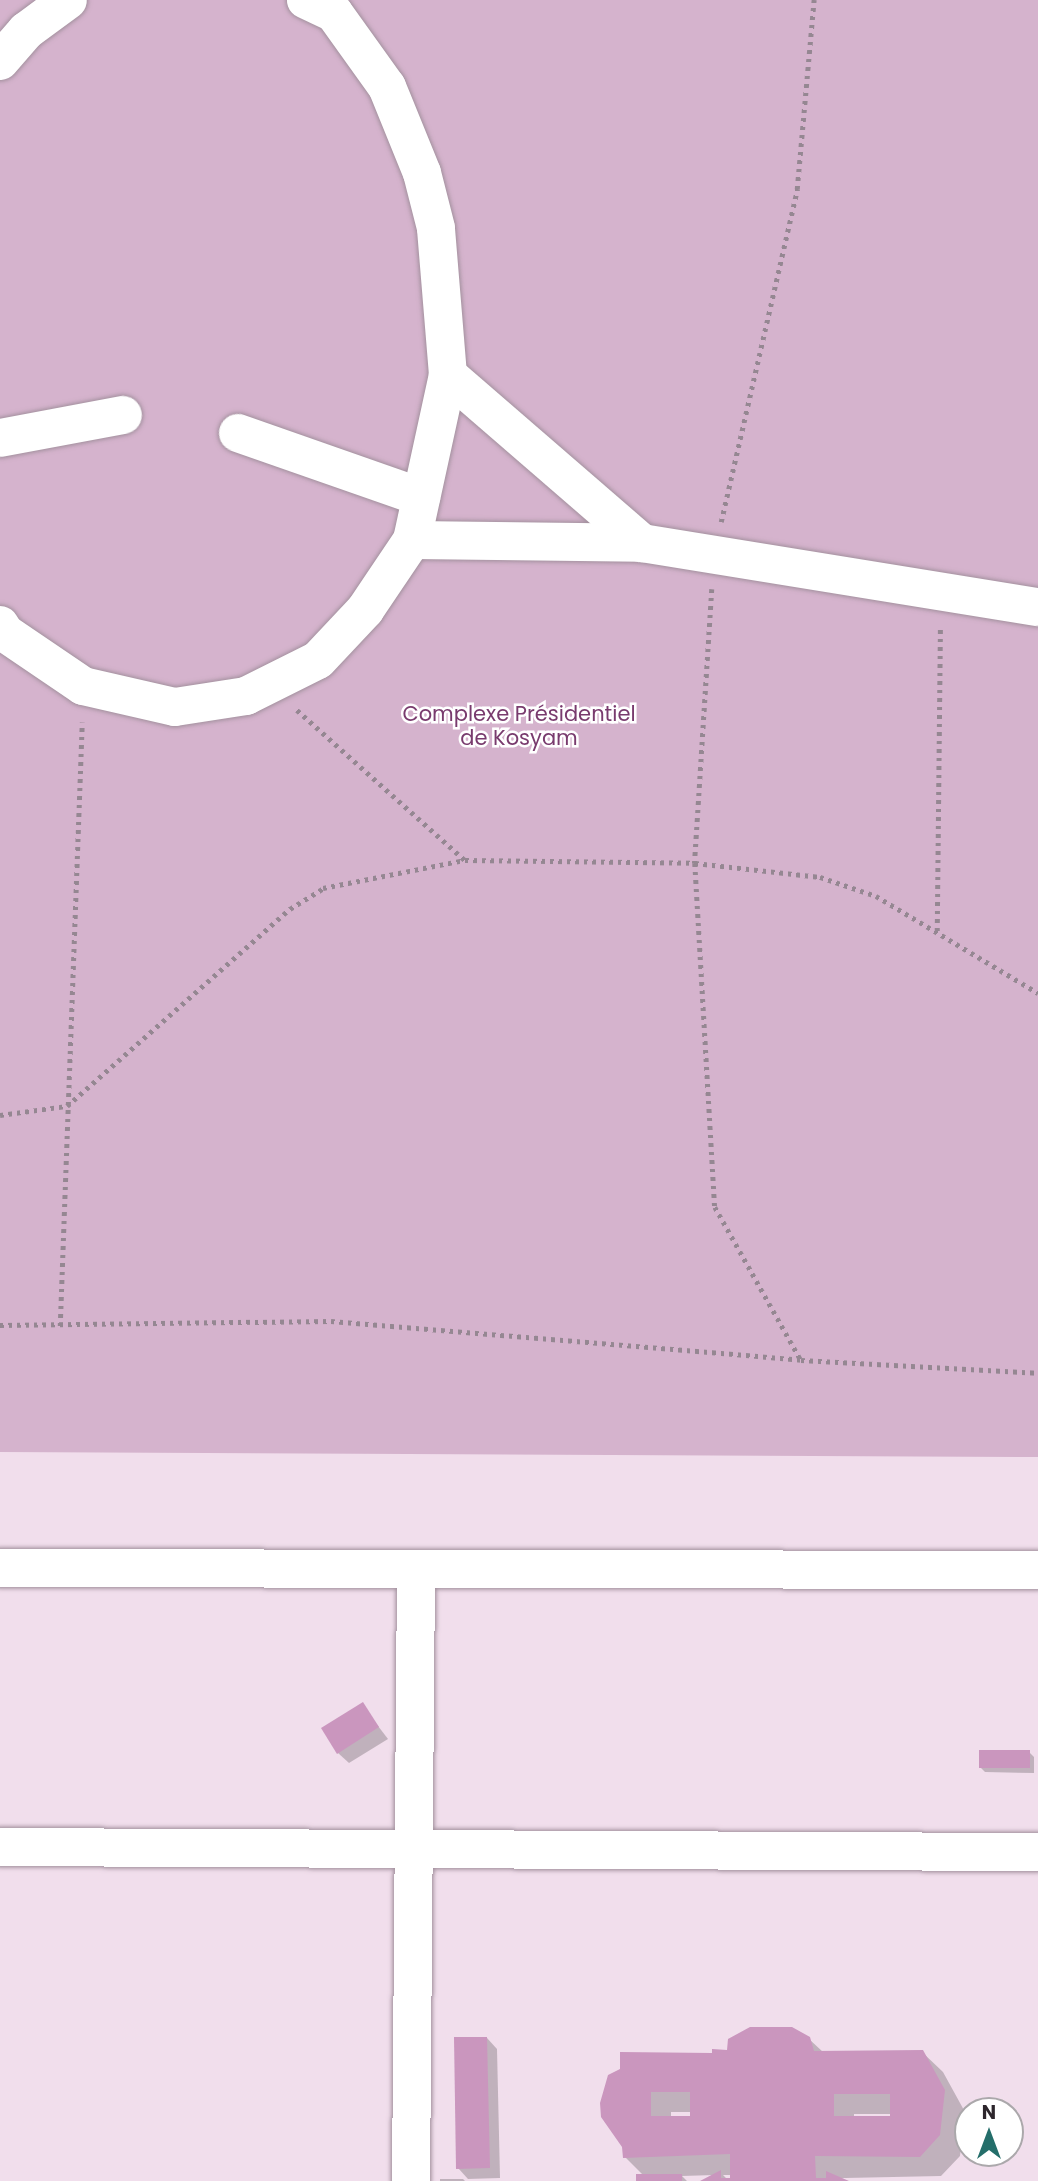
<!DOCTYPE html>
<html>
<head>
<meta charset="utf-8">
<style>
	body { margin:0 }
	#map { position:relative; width:1038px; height:2181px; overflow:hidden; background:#f1deec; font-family:Poppins,sans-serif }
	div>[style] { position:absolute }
	.green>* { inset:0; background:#d5b3cd }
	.shadow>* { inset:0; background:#0003 }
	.building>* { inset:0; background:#ca96be }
	.path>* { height:4.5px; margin-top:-2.25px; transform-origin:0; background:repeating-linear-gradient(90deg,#958792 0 3.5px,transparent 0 8.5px) }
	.roads { filter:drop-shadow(0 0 2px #a3919e) drop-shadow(0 0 2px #a3919e) }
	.minor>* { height:38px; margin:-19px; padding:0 19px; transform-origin:19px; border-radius:19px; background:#fff }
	span { translate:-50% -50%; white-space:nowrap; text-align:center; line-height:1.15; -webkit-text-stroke:5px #fff; paint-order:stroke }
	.park-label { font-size:21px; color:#793b6e }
	.north { position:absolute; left:954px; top:2097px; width:70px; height:70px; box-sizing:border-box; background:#fff; border:2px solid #aba8ab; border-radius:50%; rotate:0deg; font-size:19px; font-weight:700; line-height:28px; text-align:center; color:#2d262c }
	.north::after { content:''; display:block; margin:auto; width:24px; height:32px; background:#246e6a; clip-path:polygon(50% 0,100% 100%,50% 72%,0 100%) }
</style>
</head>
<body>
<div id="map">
	<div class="green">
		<div style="clip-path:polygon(0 0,1038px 0,1038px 1457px,0 1452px)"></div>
	</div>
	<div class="shadow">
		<div style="clip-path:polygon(362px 1705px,388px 1739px,349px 1763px,338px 1753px)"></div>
		<div style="clip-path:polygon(1029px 1752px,1034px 1757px,1034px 1773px,985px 1772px,980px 1767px)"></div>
		<div style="clip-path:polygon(487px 2038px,497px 2049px,500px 2178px,468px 2179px,458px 2168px)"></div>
		<div style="clip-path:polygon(evenodd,809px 2039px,823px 2052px,922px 2052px,943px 2072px,965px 2112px,960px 2156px,941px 2176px,704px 2181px,715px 2175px,682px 2176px,687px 2181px,637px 2181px,644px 2176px,625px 2157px,624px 2146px,603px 2116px,714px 2055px,809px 2039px,671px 2112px,691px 2112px,691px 2118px,671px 2118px,671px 2112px,809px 2039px,854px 2114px,891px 2114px,891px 2118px,854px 2118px,854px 2114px,809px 2039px,723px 2175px,732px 2175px,732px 2180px,728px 2180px,723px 2175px)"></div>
		<div style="clip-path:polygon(440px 2179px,463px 2179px,465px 2181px,440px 2181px)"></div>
	</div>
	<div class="building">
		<div style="clip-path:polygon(363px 1702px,379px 1727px,337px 1754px,321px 1728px)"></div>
		<div style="clip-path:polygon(979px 1750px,1030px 1750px,1030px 1768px,979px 1768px)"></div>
		<div style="clip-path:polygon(evenodd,750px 2027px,792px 2027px,810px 2037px,814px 2051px,923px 2050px,945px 2090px,940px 2135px,920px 2157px,815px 2156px,816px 2178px,826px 2178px,826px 2171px,849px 2181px,700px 2181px,721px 2170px,721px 2178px,730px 2178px,730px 2154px,623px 2158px,622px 2147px,601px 2117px,600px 2103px,608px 2075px,620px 2069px,620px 2052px,712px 2053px,712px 2049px,727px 2050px,728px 2039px,750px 2027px,651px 2092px,690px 2092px,690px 2116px,651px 2116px,651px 2092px,750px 2027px,834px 2094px,890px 2094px,890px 2116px,834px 2116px,834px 2094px)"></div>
		<div style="clip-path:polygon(454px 2037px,487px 2037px,490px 2168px,456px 2169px)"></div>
		<div style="clip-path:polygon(636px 2174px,682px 2174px,682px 2181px,636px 2181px)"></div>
	</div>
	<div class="path">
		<div style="left:721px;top:522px;width:342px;rotate:-77.1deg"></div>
		<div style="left:797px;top:189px;width:190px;rotate:-84.9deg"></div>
		<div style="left:712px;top:589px;width:275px;rotate:93.6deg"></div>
		<div style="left:695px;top:863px;width:345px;rotate:86.7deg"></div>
		<div style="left:715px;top:1207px;width:176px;rotate:60.7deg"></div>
		<div style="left:297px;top:710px;width:225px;rotate:41.8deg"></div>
		<div style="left:937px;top:931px;width:304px;rotate:-89.4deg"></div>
		<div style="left:0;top:1115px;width:68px;rotate:-7.7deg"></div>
		<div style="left:67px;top:1106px;width:298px;rotate:-41.5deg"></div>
		<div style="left:290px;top:909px;width:39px;rotate:-32deg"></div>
		<div style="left:323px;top:888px;width:145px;rotate:-11.2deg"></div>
		<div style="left:465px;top:860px;width:230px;rotate:0.7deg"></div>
		<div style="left:695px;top:863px;width:126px;rotate:6.4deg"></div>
		<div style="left:820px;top:877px;width:59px;rotate:18.7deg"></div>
		<div style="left:876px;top:896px;width:189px;rotate:30.9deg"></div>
		<div style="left:0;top:1325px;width:331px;rotate:-0.7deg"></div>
		<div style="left:331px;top:1321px;width:472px;rotate:4.7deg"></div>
		<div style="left:801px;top:1360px;width:237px;rotate:3.1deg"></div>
		<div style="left:60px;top:1326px;width:604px;rotate:-87.91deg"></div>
	</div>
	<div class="roads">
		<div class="minor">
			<div style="left:0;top:61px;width:40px;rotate:-49deg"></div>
			<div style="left:26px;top:31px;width:52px;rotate:-36.4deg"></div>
			<div style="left:448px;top:375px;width:257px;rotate:40.9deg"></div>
			<div style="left:238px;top:433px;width:194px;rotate:19.3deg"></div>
			<div style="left:0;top:438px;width:125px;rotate:-10.6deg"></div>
			<div style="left:412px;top:540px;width:230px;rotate:0.7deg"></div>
			<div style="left:642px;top:543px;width:401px;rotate:9.2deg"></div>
			<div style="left:0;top:625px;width:9px;rotate:58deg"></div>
			<div style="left:5px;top:633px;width:94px;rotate:34.2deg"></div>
			<div style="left:83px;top:686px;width:94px;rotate:12.9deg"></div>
			<div style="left:175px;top:707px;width:72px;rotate:-8.8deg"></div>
			<div style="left:246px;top:696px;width:80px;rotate:-26.6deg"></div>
			<div style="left:318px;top:660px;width:69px;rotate:-46.8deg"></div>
			<div style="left:365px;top:610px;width:84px;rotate:-56.1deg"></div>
			<div style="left:412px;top:540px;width:169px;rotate:-77.7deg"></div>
			<div style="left:448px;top:375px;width:147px;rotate:-94.7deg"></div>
			<div style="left:436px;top:228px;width:57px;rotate:-104.3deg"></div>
			<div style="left:422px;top:173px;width:93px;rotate:-112.1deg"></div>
			<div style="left:387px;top:87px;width:91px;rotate:-125.6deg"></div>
			<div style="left:334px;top:13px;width:31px;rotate:-155deg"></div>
			<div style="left:0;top:1568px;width:1038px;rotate:0.11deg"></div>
			<div style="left:0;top:1847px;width:1038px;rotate:0.28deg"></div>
			<div style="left:411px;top:2181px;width:612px;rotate:-89.53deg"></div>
		</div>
	</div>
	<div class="park-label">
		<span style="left:519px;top:726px">Complexe Présidentiel<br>de Kosyam</span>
	</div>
	<div class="north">N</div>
</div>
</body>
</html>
